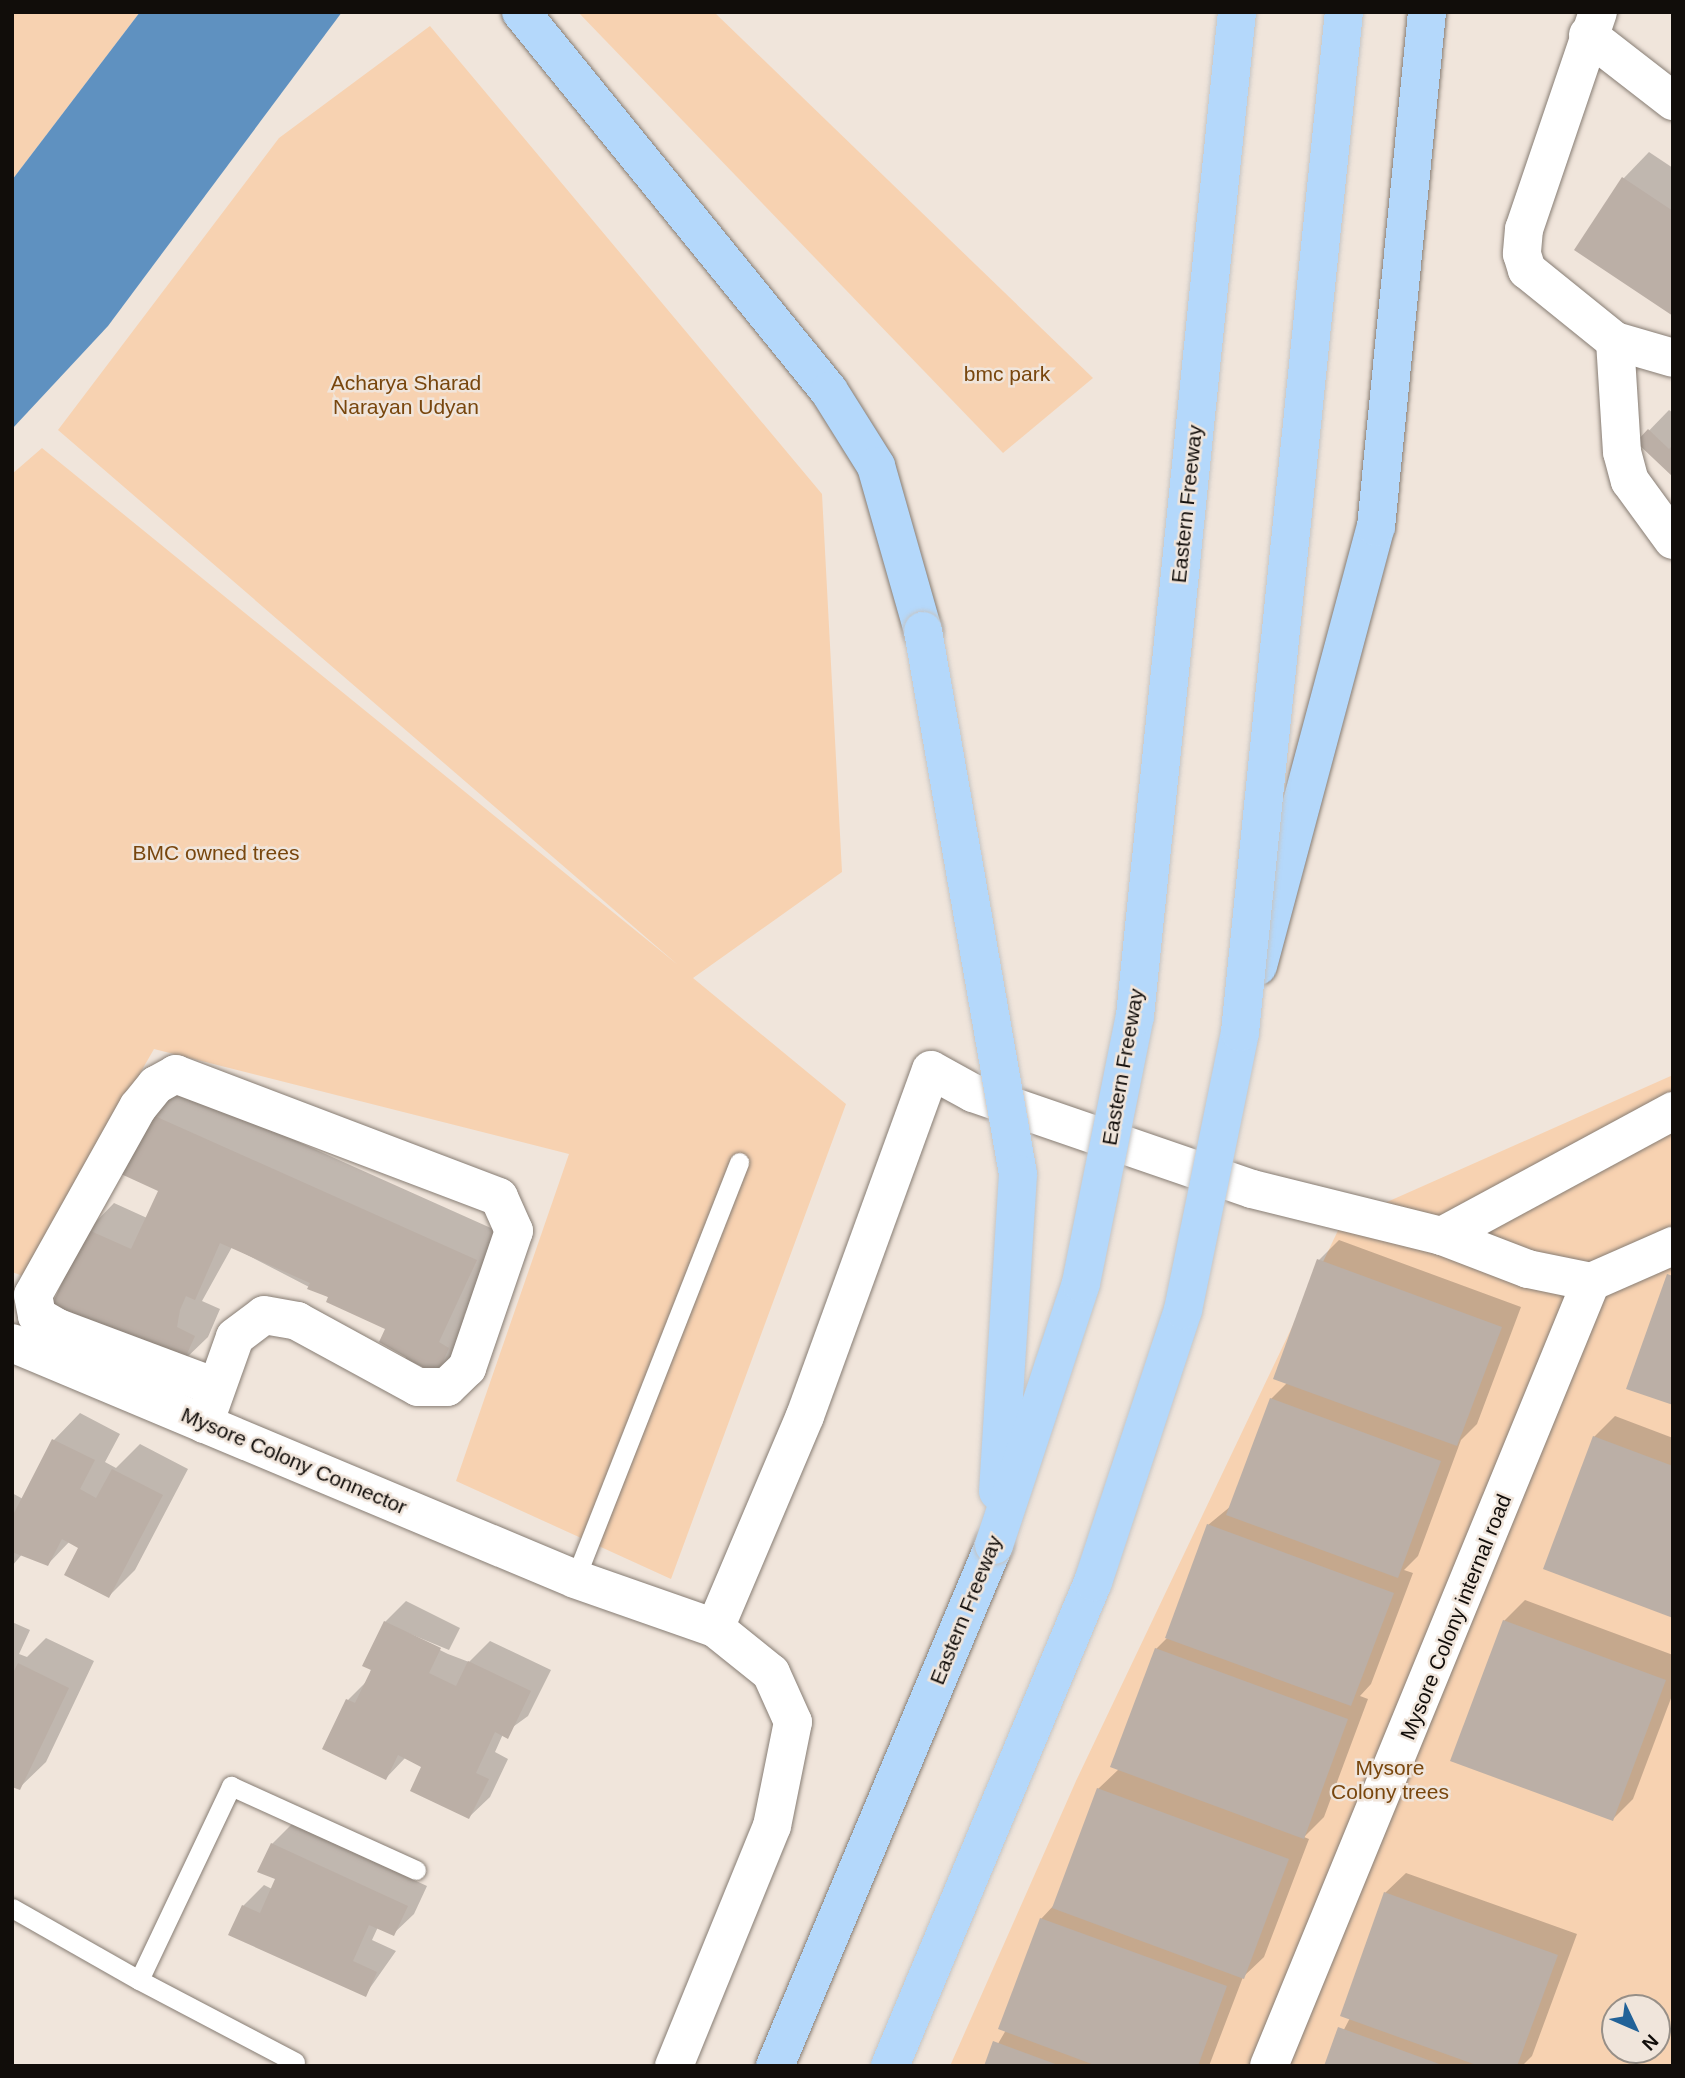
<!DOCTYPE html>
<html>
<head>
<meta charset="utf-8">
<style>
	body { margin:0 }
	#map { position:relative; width:1685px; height:2078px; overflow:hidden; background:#f0e5db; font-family:Arial,sans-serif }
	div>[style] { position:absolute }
	.green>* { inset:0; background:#f7d2b1 }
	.water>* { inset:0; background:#5f91c0 }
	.shadow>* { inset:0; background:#0003 }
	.building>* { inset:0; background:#bbafa6 }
	.roads { filter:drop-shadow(0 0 2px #877d74) drop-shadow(0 0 2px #877d74) }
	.service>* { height:19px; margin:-9.5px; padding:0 9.5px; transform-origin:9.5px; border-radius:9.5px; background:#fff }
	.minor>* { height:38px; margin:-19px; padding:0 19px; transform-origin:19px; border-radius:19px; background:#fff }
	.motorway>* { height:38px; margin:-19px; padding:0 19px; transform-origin:19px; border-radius:19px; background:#b4d8fb }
	.bridges { filter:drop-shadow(0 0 2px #c6c5c4) drop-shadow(0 0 2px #c6c5c4) }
	.motorway-bridge>* { height:38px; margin:-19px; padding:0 19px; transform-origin:19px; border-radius:19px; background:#b4d8fb }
	span { translate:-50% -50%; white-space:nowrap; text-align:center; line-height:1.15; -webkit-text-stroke:5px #f0e5db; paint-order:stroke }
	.park-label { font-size:21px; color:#78460d }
	.street-label { font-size:21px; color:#110d0a }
	.frame { position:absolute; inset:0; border:14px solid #110d0a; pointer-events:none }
	.north { position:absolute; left:1601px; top:1994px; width:70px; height:70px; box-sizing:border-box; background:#f0e5db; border:2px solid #978f87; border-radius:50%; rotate:134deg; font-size:19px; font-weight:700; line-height:28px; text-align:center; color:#110d0a }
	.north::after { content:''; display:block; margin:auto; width:24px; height:32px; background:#226298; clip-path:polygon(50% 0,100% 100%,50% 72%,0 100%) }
</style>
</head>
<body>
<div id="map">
	<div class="green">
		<div style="clip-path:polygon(12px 12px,140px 12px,12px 180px)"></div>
		<div style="clip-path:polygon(578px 12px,714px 12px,1093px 378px,1003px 453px)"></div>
		<div style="clip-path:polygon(430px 26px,822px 494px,842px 872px,693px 978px,846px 1104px,671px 1579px,456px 1481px,569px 1154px,154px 1049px,23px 1276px,12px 1272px,12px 474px,42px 448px,678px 965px,58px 430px,279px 138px)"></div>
		<div style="clip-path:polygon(evenodd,1673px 1075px,1673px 2066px,950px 2066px,1076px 1781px,1342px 1222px,1673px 1075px,1615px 2008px,1657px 2008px,1657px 2050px,1615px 2050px,1615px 2008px)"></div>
	</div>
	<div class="water">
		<div style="clip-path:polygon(140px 12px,342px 12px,108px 326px,12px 429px,12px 180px)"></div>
	</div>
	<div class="shadow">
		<div style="clip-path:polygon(1649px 152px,1673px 168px,1673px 314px,1623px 179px)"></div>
		<div style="clip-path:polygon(1669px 410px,1673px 413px,1673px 475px,1638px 442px)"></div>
		<div style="clip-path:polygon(176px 1087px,502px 1233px,464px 1316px,475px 1321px,463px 1347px,436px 1373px,405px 1359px,408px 1353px,388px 1328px,232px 1247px,202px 1301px,220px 1309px,208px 1337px,181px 1363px,88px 1230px,114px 1203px,147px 1218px,160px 1190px,150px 1114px)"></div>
		<div style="clip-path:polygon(1339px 1240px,1521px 1307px,1477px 1424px,1461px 1440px,1418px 1556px,1404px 1570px,1413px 1573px,1371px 1684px,1360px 1696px,1368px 1699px,1324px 1817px,1304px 1837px,1309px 1839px,1264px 1957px,1243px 1977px,1209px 2066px,985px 2066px,1006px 2030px,1041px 1919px,1055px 1904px,1098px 1789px,1119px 1769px,1156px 1649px,1168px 1637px,1208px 1525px,1231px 1506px,1271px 1399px,1288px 1382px,1319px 1260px)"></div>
		<div style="clip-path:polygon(80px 1413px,120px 1434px,105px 1462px,116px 1468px,140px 1444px,188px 1469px,135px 1570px,109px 1596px,80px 1547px,70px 1541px,48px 1564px,24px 1552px,12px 1566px,12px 1493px,23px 1499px,54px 1440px)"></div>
		<div style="clip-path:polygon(1615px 1416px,1673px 1438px,1673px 1616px,1594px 1437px)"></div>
		<div style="clip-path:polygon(1525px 1600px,1673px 1655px,1673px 1693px,1633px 1799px,1613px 1819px,1504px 1621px)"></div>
		<div style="clip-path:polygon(406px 1601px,460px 1628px,449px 1650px,391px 1626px,448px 1654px,469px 1662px,490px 1641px,551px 1670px,528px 1716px,503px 1734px,495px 1752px,508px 1759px,490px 1797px,469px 1817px,424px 1766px,406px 1757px,386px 1778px,348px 1700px,368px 1680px,385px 1622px)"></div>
		<div style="clip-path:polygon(12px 1622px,30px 1630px,19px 1654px,27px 1657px,46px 1638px,94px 1661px,46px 1762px,19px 1788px,12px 1785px)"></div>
		<div style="clip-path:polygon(292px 1824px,427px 1886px,414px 1914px,393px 1934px,378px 1927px,372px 1940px,396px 1951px,365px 1995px,230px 1934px,243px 1906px,264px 1885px,272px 1889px,277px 1878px,272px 1844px)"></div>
		<div style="clip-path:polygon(1406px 1873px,1577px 1934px,1532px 2056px,1522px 2066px,1325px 2066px,1350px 2018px,1385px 1893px)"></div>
	</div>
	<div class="building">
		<div style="clip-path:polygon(1622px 177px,1673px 211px,1673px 316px,1574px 250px)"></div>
		<div style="clip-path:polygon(1648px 429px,1669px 449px,1673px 445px,1673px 477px,1636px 442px)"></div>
		<div style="clip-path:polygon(148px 1113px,477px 1260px,439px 1342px,449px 1348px,437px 1375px,379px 1342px,385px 1329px,326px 1302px,328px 1297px,307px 1289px,310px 1283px,220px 1243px,195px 1300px,186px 1296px,180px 1310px,177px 1327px,195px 1336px,182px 1365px,51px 1307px,86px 1229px,131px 1249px,158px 1191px,121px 1174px)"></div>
		<div style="clip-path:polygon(1317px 1259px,1502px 1327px,1457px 1446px,1273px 1379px)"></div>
		<div style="clip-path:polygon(1667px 1274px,1673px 1276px,1673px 1405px,1626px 1389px)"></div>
		<div style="clip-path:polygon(1270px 1398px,1441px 1461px,1398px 1578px,1226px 1515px)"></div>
		<div style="clip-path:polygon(1593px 1436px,1673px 1466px,1673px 1618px,1543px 1569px)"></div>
		<div style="clip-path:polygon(52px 1439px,95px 1460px,80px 1489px,96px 1498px,112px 1469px,163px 1495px,109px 1598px,64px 1575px,78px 1548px,62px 1539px,48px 1566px,12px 1552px,12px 1517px)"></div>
		<div style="clip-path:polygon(1207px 1524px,1394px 1593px,1351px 1706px,1165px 1638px)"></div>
		<div style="clip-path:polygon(1503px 1620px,1666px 1680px,1613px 1821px,1450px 1761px)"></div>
		<div style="clip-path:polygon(384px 1621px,441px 1648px,429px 1673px,456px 1686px,468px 1661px,531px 1691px,508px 1739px,495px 1732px,476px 1773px,489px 1779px,469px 1819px,410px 1791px,421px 1767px,398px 1755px,386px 1780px,322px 1749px,346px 1699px,355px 1703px,371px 1670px,362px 1666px)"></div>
		<div style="clip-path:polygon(1155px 1648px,1348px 1719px,1304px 1839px,1110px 1767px)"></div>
		<div style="clip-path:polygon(18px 1663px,69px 1688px,20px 1790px,12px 1787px,12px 1675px)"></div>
		<div style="clip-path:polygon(1097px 1788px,1289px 1859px,1244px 1979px,1052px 1908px)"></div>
		<div style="clip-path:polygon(271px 1843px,408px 1906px,394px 1936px,369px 1925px,353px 1961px,377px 1972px,366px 1997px,228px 1935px,242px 1905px,260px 1913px,275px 1879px,257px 1872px)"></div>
		<div style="clip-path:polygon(1384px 1892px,1558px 1955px,1517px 2066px,1479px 2066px,1340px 2016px)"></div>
		<div style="clip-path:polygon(1040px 1918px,1227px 1986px,1198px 2066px,1097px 2066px,998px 2029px)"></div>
		<div style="clip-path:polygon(1338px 2027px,1442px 2065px,1442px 2066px,1324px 2066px)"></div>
		<div style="clip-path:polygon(993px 2041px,1058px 2065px,1058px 2066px,984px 2066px)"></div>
	</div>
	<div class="roads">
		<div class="service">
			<div style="left:575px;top:1579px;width:448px;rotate:-68.5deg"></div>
			<div style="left:12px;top:1908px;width:146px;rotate:29.6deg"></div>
			<div style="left:295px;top:2062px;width:176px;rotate:-152.3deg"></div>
			<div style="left:139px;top:1980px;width:215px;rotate:-64.6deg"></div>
			<div style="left:231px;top:1786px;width:203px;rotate:24.4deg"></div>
		</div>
		<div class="minor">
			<div style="left:1598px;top:12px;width:229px;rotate:108.8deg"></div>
			<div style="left:1524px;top:229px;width:25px;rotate:95deg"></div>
			<div style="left:1522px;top:254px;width:17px;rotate:73deg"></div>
			<div style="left:1527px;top:270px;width:113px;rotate:38.9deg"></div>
			<div style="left:1615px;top:341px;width:60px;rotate:16.3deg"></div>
			<div style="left:1588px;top:35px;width:108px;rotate:37.8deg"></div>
			<div style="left:1615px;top:341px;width:111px;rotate:86.4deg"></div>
			<div style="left:1622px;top:452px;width:30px;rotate:75deg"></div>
			<div style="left:1630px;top:481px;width:73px;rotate:53.9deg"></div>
			<div style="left:1442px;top:1236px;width:263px;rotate:-28.4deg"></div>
			<div style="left:12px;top:1343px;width:610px;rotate:22.74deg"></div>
			<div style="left:575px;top:1579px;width:148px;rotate:19.3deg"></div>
			<div style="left:204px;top:1424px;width:92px;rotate:-70.4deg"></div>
			<div style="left:235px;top:1337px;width:36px;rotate:-37deg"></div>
			<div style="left:264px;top:1315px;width:34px;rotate:10deg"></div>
			<div style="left:297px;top:1321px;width:138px;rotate:28.6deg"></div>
			<div style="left:418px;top:1387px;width:29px"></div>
			<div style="left:447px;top:1387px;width:28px;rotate:-44deg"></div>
			<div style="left:467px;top:1368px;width:145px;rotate:-71.1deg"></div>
			<div style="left:514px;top:1231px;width:37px;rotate:-114deg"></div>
			<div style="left:499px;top:1197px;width:346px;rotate:-159.2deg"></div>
			<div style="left:176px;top:1074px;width:23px;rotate:151deg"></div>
			<div style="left:156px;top:1085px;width:28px;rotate:129deg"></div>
			<div style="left:138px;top:1107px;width:215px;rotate:119.2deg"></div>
			<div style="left:33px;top:1295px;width:21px;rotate:79deg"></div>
			<div style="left:37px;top:1316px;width:24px;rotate:30deg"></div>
			<div style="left:58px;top:1328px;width:165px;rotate:20.5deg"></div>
			<div style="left:674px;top:2066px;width:259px;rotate:-67.8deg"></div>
			<div style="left:772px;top:1826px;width:106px;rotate:-78.6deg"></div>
			<div style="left:793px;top:1722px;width:54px;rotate:-114.2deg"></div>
			<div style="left:771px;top:1673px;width:72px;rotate:-141.2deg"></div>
			<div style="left:715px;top:1628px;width:230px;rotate:-67deg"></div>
			<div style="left:805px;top:1416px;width:368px;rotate:-70deg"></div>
			<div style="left:931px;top:1070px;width:48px;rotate:28.7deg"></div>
			<div style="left:973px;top:1093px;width:295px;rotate:19deg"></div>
			<div style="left:1252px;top:1189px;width:196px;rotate:13.9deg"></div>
			<div style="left:1442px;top:1236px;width:92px;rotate:21deg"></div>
			<div style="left:1528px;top:1269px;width:64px;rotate:11.7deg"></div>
			<div style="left:1269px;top:2066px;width:848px;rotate:-67.67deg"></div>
			<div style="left:1591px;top:1282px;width:90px;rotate:-23.7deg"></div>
		</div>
		<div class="motorway">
			<div style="left:521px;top:12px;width:488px;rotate:50.9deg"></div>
			<div style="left:829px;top:391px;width:89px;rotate:57.9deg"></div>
			<div style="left:876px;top:466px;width:172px;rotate:74.1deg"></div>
			<div style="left:1258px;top:966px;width:455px;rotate:-75deg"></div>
			<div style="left:1376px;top:527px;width:518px;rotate:-84.34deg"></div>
			<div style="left:775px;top:2066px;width:565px;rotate:-67.2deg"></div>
		</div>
	</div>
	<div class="bridges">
		<div class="motorway-bridge">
			<div style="left:923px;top:631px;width:551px;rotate:80.08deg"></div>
			<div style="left:1018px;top:1174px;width:318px;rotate:93.6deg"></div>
			<div style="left:994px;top:1545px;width:276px;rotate:-71.6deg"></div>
			<div style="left:1081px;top:1283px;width:272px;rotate:-78.6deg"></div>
			<div style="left:1135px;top:1016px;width:1009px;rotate:-84.2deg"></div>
			<div style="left:890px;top:2066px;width:525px;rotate:-67.25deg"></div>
			<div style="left:1093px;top:1582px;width:287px;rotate:-71.7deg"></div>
			<div style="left:1183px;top:1310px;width:284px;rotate:-78.4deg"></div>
			<div style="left:1240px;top:1032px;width:1025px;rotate:-84.18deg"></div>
		</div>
	</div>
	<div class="park-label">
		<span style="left:1007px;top:374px">bmc park</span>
		<span style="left:406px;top:395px">Acharya Sharad<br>Narayan Udyan</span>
		<span style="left:216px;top:853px">BMC owned trees</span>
		<span style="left:1390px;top:1780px">Mysore<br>Colony trees</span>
	</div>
	<div class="street-label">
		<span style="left:1187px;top:504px;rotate:-84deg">Eastern Freeway</span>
		<span style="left:1123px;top:1067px;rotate:-80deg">Eastern Freeway</span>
		<span style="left:294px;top:1461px;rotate:23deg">Mysore Colony Connector</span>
		<span style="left:966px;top:1610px;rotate:-68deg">Eastern Freeway</span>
		<span style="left:1456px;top:1617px;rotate:-68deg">Mysore Colony internal road</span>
	</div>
	<div class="frame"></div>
	<div class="north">N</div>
</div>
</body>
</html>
